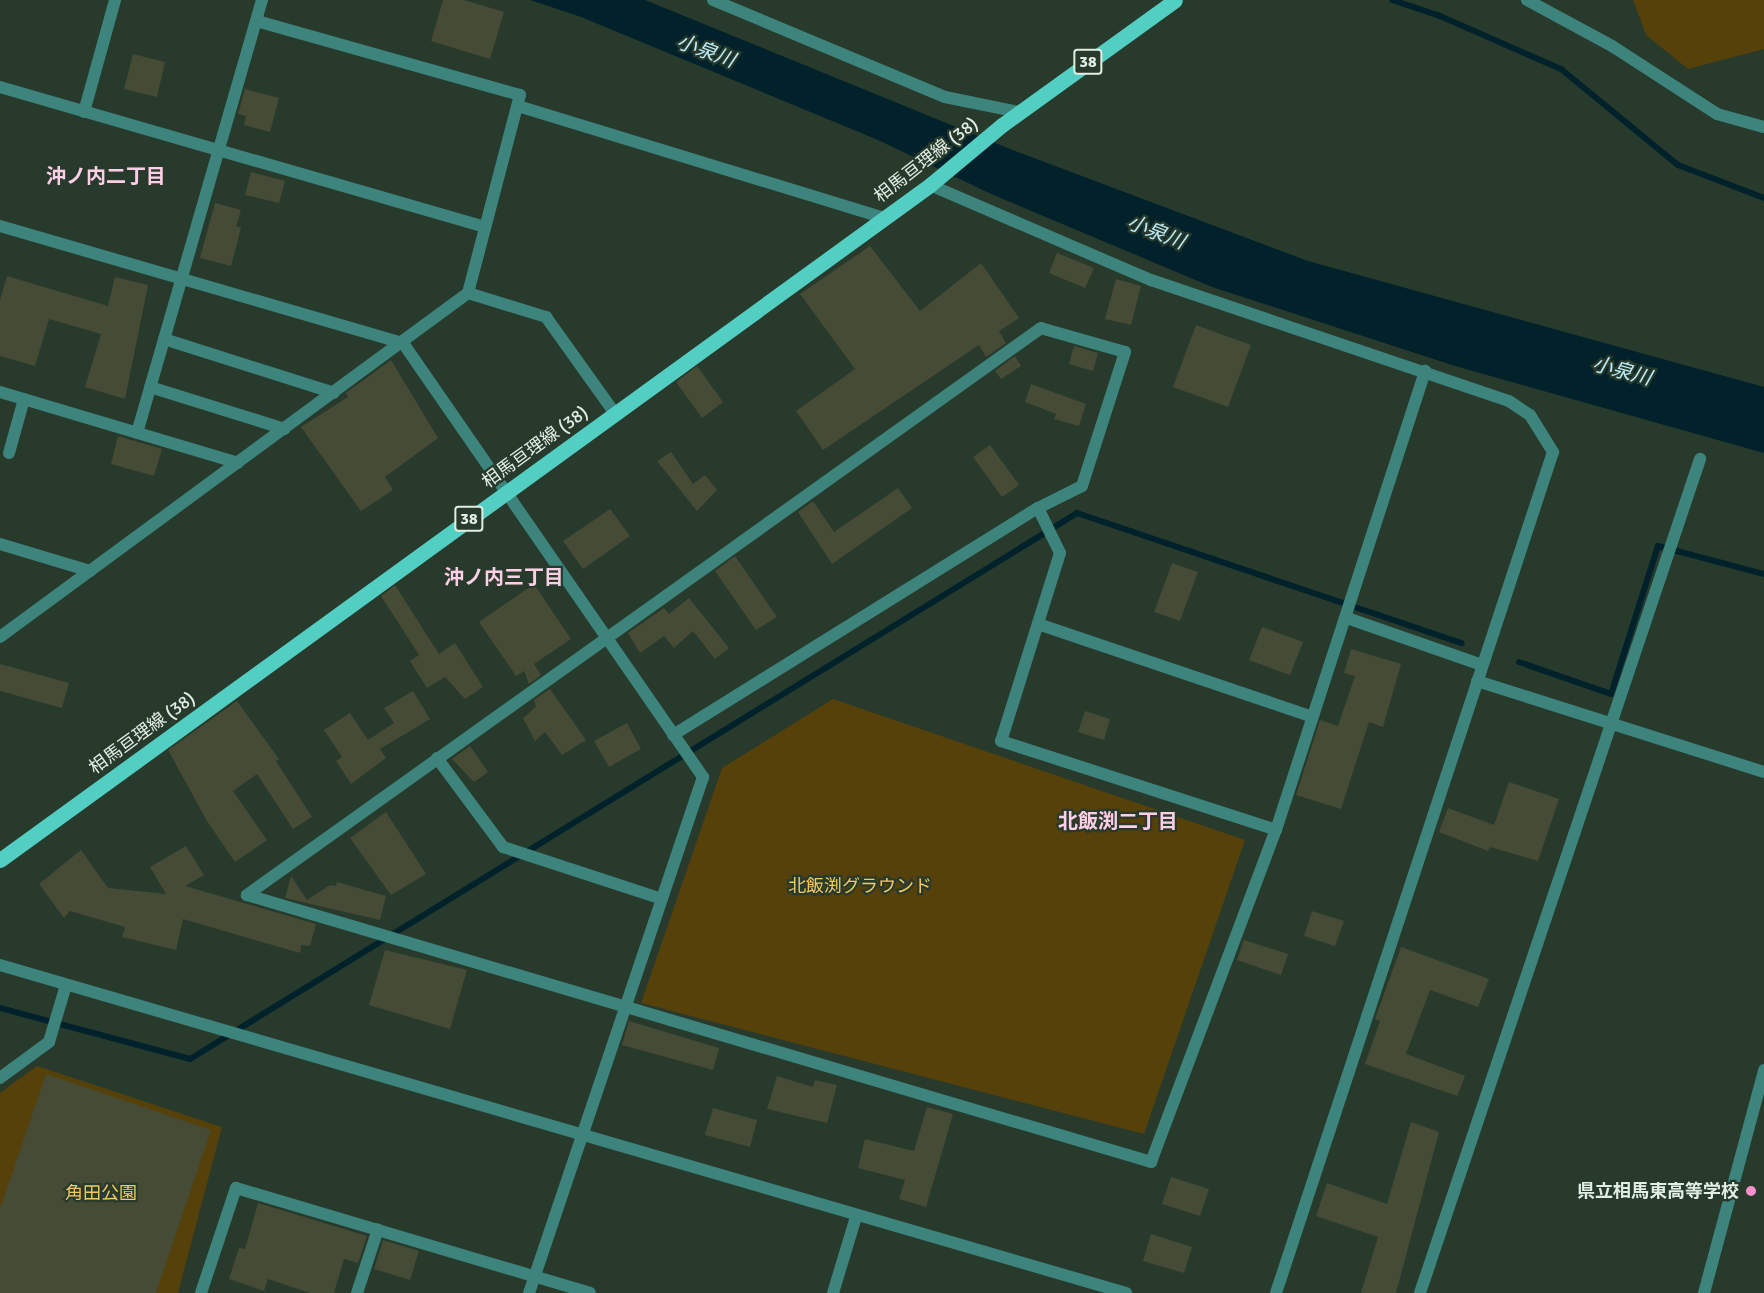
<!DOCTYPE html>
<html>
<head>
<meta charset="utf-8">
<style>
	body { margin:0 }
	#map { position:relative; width:1764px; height:1293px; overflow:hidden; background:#273a2c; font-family:Signika,"Noto Sans JP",sans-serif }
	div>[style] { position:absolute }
	.green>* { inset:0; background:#56410a }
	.water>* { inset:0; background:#02222b }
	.stream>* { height:6px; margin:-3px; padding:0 3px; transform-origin:3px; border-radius:3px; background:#02222b }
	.building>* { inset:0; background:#464b36 }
	.minor>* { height:12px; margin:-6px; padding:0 6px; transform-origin:6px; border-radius:6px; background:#3d847d }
	.tertiary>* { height:12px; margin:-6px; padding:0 6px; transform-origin:6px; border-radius:6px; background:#3d847d }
	.primary>* { height:15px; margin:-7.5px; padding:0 7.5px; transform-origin:7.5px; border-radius:7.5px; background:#53cec2 }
	.dots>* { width:16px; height:16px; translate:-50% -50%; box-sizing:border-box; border:3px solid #273a2c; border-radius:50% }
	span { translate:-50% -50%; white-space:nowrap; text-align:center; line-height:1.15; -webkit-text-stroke:4.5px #273a2c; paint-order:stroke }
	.shield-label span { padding:2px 4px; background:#273a2c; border:2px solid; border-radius:4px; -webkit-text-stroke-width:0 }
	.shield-label { font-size:16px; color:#e2eee4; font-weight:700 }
	.street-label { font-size:18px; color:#e2eee4 }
	.park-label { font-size:18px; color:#f4c860 }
	.poi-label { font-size:18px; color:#e2eee4; font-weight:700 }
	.right { translate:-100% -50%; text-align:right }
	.water-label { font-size:20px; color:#beedfc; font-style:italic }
	.neighbourhood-label { font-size:20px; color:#fdcfe7; font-weight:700 }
</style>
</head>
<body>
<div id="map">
	<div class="green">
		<div style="clip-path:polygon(1633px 0,1764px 0,1764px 49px,1688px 69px,1646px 35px)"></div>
		<div style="clip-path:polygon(833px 699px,1245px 840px,1144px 1134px,641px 1003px,722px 768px)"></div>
		<div style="clip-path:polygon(37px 1066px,222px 1127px,178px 1293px,0 1293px,0 1093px)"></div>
	</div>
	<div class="water">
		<div style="clip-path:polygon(530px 0,645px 0,1010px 149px,1308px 261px,1764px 387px,1764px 453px,1455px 366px,1212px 287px,989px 193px,878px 140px,581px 17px)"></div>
	</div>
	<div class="stream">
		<div style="left:1392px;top:0;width:51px;rotate:18.4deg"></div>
		<div style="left:1440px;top:16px;width:132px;rotate:23.7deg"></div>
		<div style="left:1561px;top:69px;width:151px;rotate:39.4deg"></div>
		<div style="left:1678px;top:165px;width:92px;rotate:21deg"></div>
		<div style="left:1519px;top:662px;width:97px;rotate:19.2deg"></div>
		<div style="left:1611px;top:694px;width:155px;rotate:-72.4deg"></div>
		<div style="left:1658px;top:546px;width:110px;rotate:14.8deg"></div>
		<div style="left:0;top:1008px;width:197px;rotate:15deg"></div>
		<div style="left:190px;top:1059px;width:1042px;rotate:-31.61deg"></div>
		<div style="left:1077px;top:513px;width:406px;rotate:18.7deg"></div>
	</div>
	<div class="building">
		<div style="clip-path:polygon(443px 0,464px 0,504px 12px,490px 59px,431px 41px)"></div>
		<div style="clip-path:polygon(133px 54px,165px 62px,157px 97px,124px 89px)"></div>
		<div style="clip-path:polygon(245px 89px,279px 98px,270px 132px,244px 125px,246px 116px,238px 114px)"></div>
		<div style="clip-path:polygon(251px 172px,285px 181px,279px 203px,245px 195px)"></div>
		<div style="clip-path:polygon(215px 203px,241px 210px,236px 226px,241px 228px,231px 266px,200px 258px)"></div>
		<div style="clip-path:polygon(870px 246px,920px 311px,981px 263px,1019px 318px,999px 331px,1006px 343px,986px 357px,979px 345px,823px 450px,796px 411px,855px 369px,800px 294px)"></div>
		<div style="clip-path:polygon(1057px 253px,1094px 268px,1085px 288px,1049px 273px)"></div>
		<div style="clip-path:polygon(7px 276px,108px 306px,115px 277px,148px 285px,125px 399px,85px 387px,101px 334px,49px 319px,35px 366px,0 356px,0 300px)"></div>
		<div style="clip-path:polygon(1116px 279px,1141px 286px,1131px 325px,1105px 319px)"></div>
		<div style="clip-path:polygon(1196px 325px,1251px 345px,1228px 407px,1173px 387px)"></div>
		<div style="clip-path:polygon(1074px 346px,1098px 353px,1093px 371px,1069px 364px)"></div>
		<div style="clip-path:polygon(1015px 356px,1021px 366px,1001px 379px,995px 371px)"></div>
		<div style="clip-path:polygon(391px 360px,438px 438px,385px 477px,393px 490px,361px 511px,301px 427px,348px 397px,346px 393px)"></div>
		<div style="clip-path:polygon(697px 366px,723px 402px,702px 418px,676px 382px)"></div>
		<div style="clip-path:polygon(1031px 384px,1086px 404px,1079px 426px,1054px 419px,1056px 414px,1025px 402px)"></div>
		<div style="clip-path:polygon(118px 436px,162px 449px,154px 476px,111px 464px)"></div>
		<div style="clip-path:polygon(990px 445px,1019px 485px,1002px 497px,973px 457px)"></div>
		<div style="clip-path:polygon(671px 452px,693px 484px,705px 475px,717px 490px,697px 511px,657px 461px)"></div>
		<div style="clip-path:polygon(898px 488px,912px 508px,832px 564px,798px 512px,813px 501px,834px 532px)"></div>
		<div style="clip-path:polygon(610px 509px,630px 536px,583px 569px,563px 541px)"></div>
		<div style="clip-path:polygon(735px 556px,777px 617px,756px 630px,715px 571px)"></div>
		<div style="clip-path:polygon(1172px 563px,1198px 572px,1180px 621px,1154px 612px)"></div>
		<div style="clip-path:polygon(534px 584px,571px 639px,534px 664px,541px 675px,529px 684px,524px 671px,516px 676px,479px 622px)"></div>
		<div style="clip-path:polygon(395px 585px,439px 654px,455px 643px,483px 687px,465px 699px,445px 677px,427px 688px,410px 661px,419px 655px,381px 596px)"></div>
		<div style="clip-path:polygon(689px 598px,729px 648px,715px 659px,693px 631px,674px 648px,664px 636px,640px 653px,628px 633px,664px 608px,669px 614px)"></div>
		<div style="clip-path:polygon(1262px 627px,1303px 642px,1290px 675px,1249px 660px)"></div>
		<div style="clip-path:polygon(1351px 649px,1401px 664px,1383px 727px,1369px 722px,1341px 809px,1296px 795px,1320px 720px,1338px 726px,1355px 676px,1344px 673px)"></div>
		<div style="clip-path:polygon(0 664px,69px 683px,62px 708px,0 691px)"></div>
		<div style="clip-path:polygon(550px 689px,586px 740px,562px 755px,545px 732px,535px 741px,523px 718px,536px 707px,534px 700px)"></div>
		<div style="clip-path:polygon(413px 691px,430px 719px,380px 749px,386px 758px,351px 784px,336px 761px,342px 757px,324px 730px,350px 713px,368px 740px,394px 723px,384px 708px)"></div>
		<div style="clip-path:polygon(237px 701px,279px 759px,276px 761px,312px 817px,293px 829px,257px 774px,233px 791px,267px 840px,235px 862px,207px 821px,168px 750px)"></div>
		<div style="clip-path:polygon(1085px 711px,1110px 719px,1104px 740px,1078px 732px)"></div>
		<div style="clip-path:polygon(627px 723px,641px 749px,609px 767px,594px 741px)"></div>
		<div style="clip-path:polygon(470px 746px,488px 772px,474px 782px,452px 759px)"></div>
		<div style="clip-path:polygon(1509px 782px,1559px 799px,1538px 861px,1490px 847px,1488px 851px,1439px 832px,1448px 808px,1494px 825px)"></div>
		<div style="clip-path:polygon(386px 812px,426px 874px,391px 895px,350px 838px)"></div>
		<div style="clip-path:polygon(186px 846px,204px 875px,185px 886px,316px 924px,310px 946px,301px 945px,300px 953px,183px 919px,176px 950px,122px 937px,125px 927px,70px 911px,64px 918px,39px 884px,81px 850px,108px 888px,166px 894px,150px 867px)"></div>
		<div style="clip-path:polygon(291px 876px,307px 900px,330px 885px,336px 886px,337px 882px,386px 896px,380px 920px,285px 898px)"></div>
		<div style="clip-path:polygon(1312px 911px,1344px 921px,1335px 946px,1304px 936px)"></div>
		<div style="clip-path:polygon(1244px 940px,1288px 954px,1281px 975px,1237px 960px)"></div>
		<div style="clip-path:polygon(1401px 947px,1489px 979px,1478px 1007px,1430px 990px,1406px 1054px,1465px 1076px,1457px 1096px,1365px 1064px,1380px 1021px,1375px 1019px)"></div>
		<div style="clip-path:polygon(385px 950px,467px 970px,450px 1029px,369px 1005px)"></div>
		<div style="clip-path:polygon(629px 1021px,719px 1048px,713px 1070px,622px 1045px)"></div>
		<div style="clip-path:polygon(46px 1074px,211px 1130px,156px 1293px,0 1293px,0 1209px)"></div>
		<div style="clip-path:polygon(777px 1076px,813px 1087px,815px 1080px,837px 1085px,827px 1123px,767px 1109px)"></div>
		<div style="clip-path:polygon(927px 1107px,953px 1114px,926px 1207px,899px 1199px,905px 1180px,858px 1168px,865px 1139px,914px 1151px)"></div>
		<div style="clip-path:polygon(713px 1108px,757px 1120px,750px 1147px,705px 1135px)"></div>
		<div style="clip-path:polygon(1411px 1122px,1439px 1132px,1396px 1293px,1361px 1293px,1378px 1237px,1316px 1216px,1327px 1183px,1387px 1204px)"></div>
		<div style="clip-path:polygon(1171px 1177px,1209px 1189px,1200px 1216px,1162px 1204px)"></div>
		<div style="clip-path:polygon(258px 1203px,367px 1236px,358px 1263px,344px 1259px,334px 1293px,310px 1293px,268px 1279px,264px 1291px,229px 1279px,239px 1248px,245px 1249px)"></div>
		<div style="clip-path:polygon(1151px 1234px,1192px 1247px,1184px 1273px,1143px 1261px)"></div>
		<div style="clip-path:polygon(383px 1240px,419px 1251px,410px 1280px,374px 1269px)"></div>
	</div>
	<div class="minor">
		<div style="left:713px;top:0;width:251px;rotate:22.7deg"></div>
		<div style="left:945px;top:97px;width:76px;rotate:11.5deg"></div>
		<div style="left:0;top:87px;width:505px;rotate:16.1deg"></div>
		<div style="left:518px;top:106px;width:384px;rotate:17deg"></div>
		<div style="left:84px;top:112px;width:116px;rotate:-74.5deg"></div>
		<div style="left:930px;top:185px;width:241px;rotate:23.3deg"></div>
		<div style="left:1151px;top:280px;width:378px;rotate:18.7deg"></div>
		<div style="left:1509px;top:401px;width:25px;rotate:34deg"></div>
		<div style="left:1530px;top:415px;width:44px;rotate:58.1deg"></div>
		<div style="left:0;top:226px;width:420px;rotate:16.2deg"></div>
		<div style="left:403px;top:343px;width:528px;rotate:55.35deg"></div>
		<div style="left:703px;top:777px;width:545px;rotate:108.63deg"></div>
		<div style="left:468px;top:293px;width:82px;rotate:17.1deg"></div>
		<div style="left:546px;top:317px;width:117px;rotate:54.4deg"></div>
		<div style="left:164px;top:339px;width:178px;rotate:17.6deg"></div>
		<div style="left:150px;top:387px;width:141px;rotate:17.3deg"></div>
		<div style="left:0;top:392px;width:248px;rotate:16.6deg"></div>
		<div style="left:137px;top:433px;width:451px;rotate:-73.9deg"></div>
		<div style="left:9px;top:453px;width:56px;rotate:-74.5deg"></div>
		<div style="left:1038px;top:508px;width:50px;rotate:63.9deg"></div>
		<div style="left:1060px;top:553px;width:197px;rotate:107.4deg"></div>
		<div style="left:1001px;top:741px;width:289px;rotate:17.9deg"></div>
		<div style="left:0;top:544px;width:94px;rotate:16.7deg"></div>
		<div style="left:1347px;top:618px;width:143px;rotate:19.2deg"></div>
		<div style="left:1038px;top:624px;width:289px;rotate:18.7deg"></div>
		<div style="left:0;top:637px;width:581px;rotate:-36.32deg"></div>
		<div style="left:468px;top:293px;width:205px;rotate:-75.3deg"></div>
		<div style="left:520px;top:95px;width:274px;rotate:-164.3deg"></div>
		<div style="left:673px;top:735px;width:430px;rotate:-31.9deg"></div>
		<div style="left:1038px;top:508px;width:49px;rotate:-26.6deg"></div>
		<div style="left:1082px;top:486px;width:141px;rotate:-72.2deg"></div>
		<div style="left:1125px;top:352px;width:87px;rotate:-164.1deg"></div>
		<div style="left:1041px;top:328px;width:976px;rotate:144.47deg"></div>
		<div style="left:247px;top:895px;width:943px;rotate:16.45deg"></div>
		<div style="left:1151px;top:1162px;width:355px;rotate:-69.4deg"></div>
		<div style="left:1276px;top:830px;width:483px;rotate:-72deg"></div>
		<div style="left:437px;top:758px;width:111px;rotate:53.4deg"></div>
		<div style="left:503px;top:847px;width:167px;rotate:18.1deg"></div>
		<div style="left:0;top:1078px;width:61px;rotate:-36.3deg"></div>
		<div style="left:49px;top:1042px;width:59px;rotate:-73.4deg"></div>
		<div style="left:201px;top:1293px;width:111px;rotate:-71.6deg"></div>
		<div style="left:236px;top:1188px;width:369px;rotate:16.5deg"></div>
		<div style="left:357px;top:1293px;width:67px;rotate:-71.8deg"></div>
		<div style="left:833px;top:1293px;width:79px;rotate:-73.2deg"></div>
		<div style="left:1420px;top:1293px;width:880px;rotate:-71.44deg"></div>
	</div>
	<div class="tertiary">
		<div style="left:1527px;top:0;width:97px;rotate:28.4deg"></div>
		<div style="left:1612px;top:46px;width:125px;rotate:32.9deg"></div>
		<div style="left:1717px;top:114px;width:49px;rotate:15.5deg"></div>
		<div style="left:1477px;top:681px;width:301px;rotate:17.6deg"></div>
		<div style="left:0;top:965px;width:1173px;rotate:16.24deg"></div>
		<div style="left:1276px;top:1293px;width:885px;rotate:-71.77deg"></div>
		<div style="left:1704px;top:1293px;width:231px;rotate:-74.9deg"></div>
	</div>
	<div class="primary">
		<div style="left:0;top:860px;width:1149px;rotate:-35.97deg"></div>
		<div style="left:930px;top:185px;width:94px;rotate:-39.8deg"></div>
		<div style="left:1002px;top:125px;width:213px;rotate:-35.8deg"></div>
	</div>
	<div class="dots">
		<div style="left:1751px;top:1191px;background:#f890cb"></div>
	</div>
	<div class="shield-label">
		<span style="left:1088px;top:62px">38</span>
		<span style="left:469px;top:519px">38</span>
	</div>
	<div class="street-label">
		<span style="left:926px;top:160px;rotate:-38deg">相馬亘理線 (38)</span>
		<span style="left:535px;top:447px;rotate:-36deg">相馬亘理線 (38)</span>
		<span style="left:142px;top:733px;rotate:-36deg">相馬亘理線 (38)</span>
	</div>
	<div class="park-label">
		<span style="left:860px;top:886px">北飯渕グラウンド</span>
		<span style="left:101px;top:1193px">角田公園</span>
	</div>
	<div class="poi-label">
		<span class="right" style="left:1739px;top:1191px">県立相馬東高等学校</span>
	</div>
	<div class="water-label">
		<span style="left:706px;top:51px;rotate:20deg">小泉川</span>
		<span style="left:1156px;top:232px;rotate:21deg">小泉川</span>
		<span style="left:1622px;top:371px;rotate:15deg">小泉川</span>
	</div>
	<div class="neighbourhood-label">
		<span style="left:106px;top:176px">沖ノ内二丁目</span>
		<span style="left:504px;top:577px">沖ノ内三丁目</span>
		<span style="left:1118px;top:821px">北飯渕二丁目</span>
	</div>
</div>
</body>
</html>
